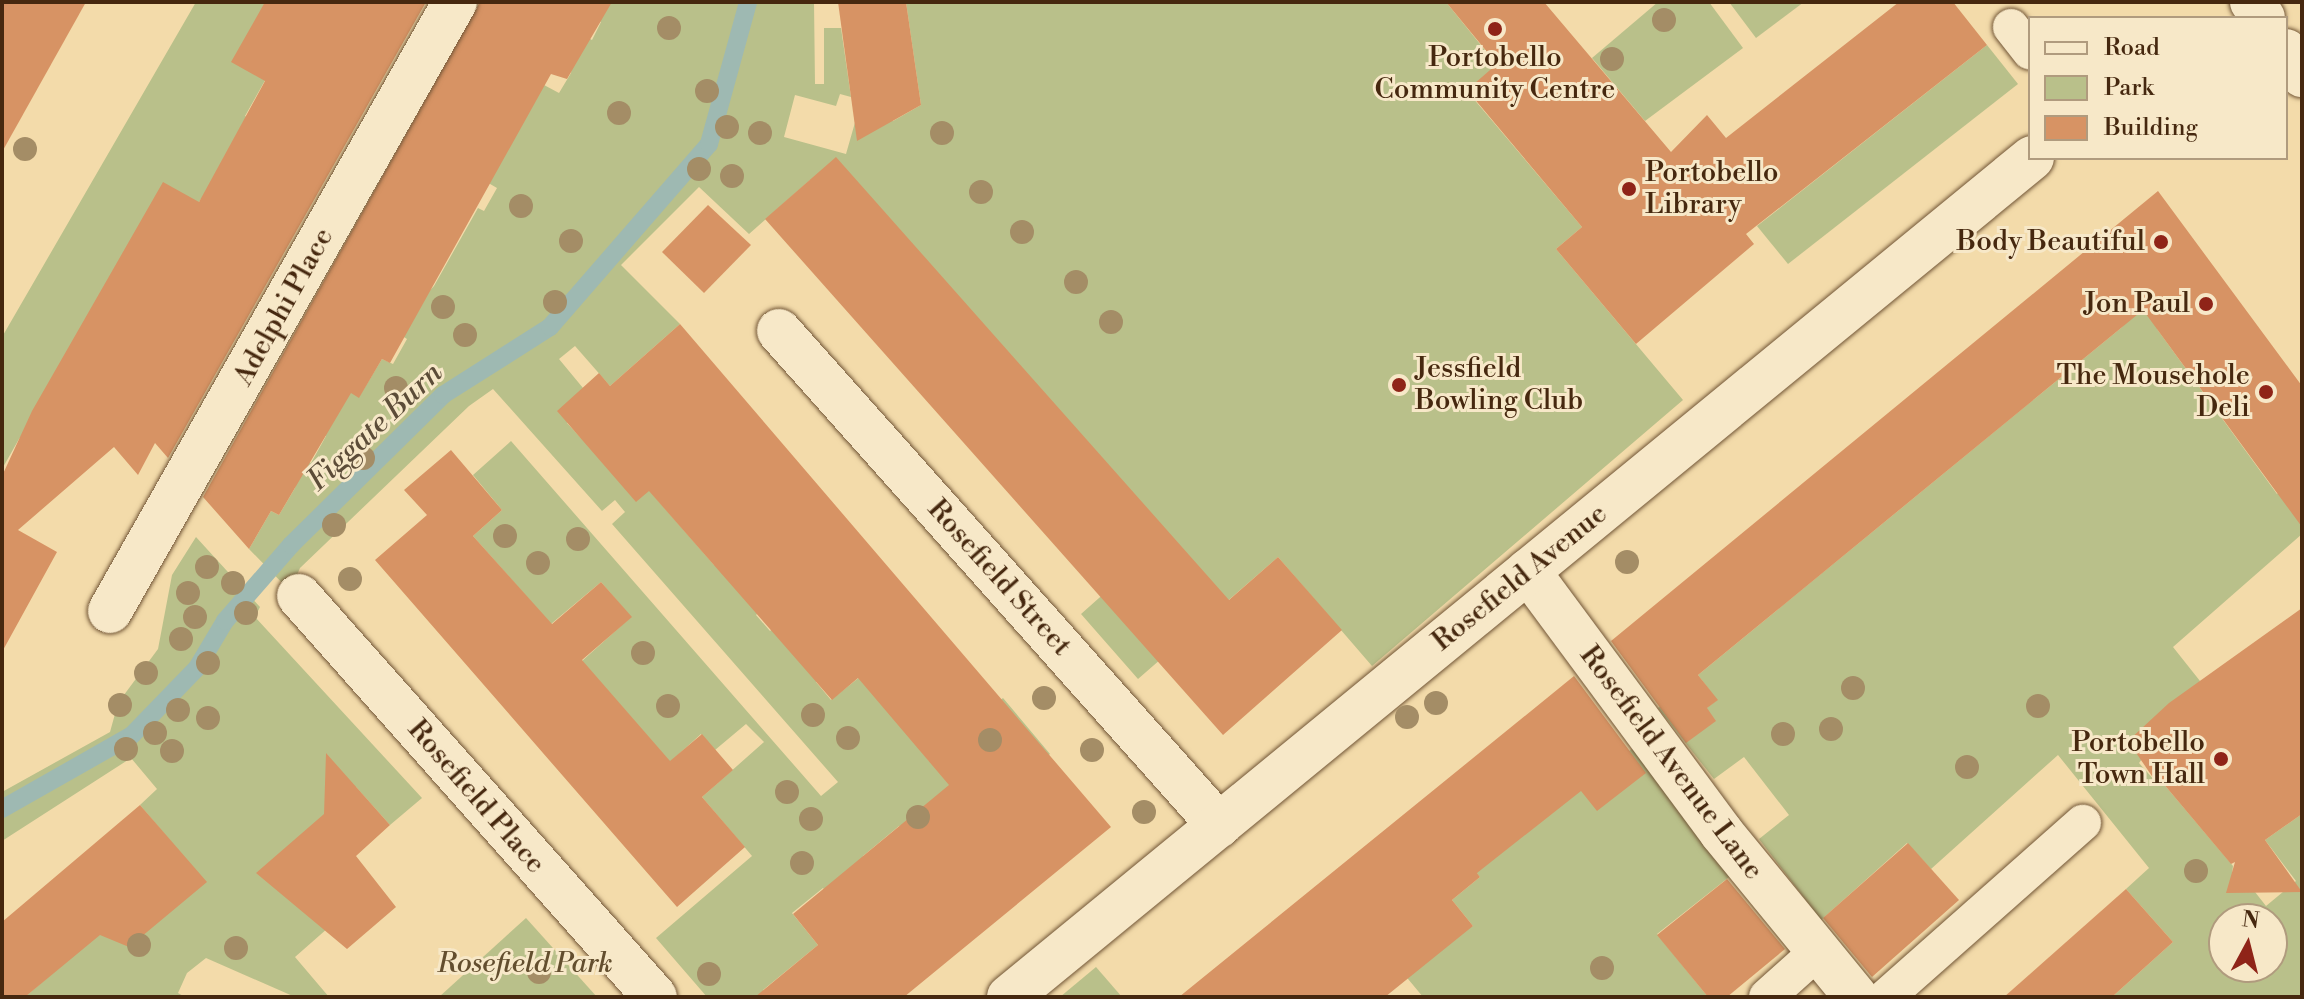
<!DOCTYPE html>
<html>
<head>
<meta charset="utf-8">
<style>
	body { margin:0 }
	#map { position:relative; width:2304px; height:999px; overflow:hidden; background:#f3dbaa; font-family:"Libre Bodoni",serif }
	div>[style] { position:absolute }
	.green>* { inset:0; background:#b9c08a }
	.stream>* { height:18px; margin:-9px; padding:0 9px; transform-origin:9px; border-radius:9px; background:#9eb9b2 }
	.building>* { inset:0; background:#d79364 }
	.roads { filter:drop-shadow(0 0 2px #715536) drop-shadow(0 0 2px #715536) }
	.service>* { height:36px; margin:-18px; padding:0 18px; transform-origin:18px; border-radius:18px; background:#f7e8c8 }
	.minor>* { height:44px; margin:-22px; padding:0 22px; transform-origin:22px; border-radius:22px; background:#f7e8c8 }
	.secondary>* { height:44px; margin:-22px; padding:0 22px; transform-origin:22px; border-radius:22px; background:#f7e8c8 }
	.trees>* { width:24px; height:24px; margin:-12px; border-radius:50%; background:#a48d66 }
	.dots>* { width:22px; height:22px; translate:-50% -50%; box-sizing:border-box; border:4px solid #f7e8c8; border-radius:50% }
	span { translate:-50% -50%; white-space:nowrap; text-align:center; line-height:1.15; -webkit-text-stroke:6px #f7e8c8; paint-order:stroke }
	.poi-label { font-size:28px; color:#46280f }
	.left { translate:0 -50%; text-align:left }
	.right { translate:-100% -50%; text-align:right }
	.street-label { font-size:28px; color:#46280f }
	.park-label { font-size:28px; color:#634e2e; font-style:italic }
	.water-label { font-size:30px; color:#5c4c38; font-style:italic }
	.frame { position:absolute; inset:0; border:4px solid #46280f; pointer-events:none }
	.legend { position:absolute; left:2028px; top:16px; width:260px; height:144px; box-sizing:border-box; background:#f7e8c8; border:2px solid #b09b7e; margin:0; padding:10px 14px; list-style:none; font-size:24px; color:#46280f }
	.legend li { display:flex; align-items:center; gap:16px; height:40px }
	.legend b { width:40px; border:2px solid #b09b7e }
	.north { position:absolute; left:2208px; top:903px; width:80px; height:80px; box-sizing:border-box; background:#f7e8c8; border:2px solid #b09b7e; border-radius:50%; rotate:7deg; font-size:22px; font-weight:700; line-height:32px; text-align:center; color:#46280f }
	.north::after { content:''; display:block; margin:auto; width:28px; height:36px; background:#8f2418; clip-path:polygon(50% 0,100% 100%,50% 72%,0 100%) }
</style>
</head>
<body>
<div id="map">
	<div class="green">
		<div style="clip-path:polygon(196px 2px,309px 2px,245px 116px,258px 124px,19px 439px,2px 469px,2px 337px)"></div>
		<div style="clip-path:polygon(591px 2px,814px 2px,815px 84px,824px 84px,824px 28px,841px 28px,851px 97px,840px 94px,836px 106px,795px 95px,784px 137px,846px 154px,858px 112px,893px 121px,921px 105px,906px 2px,1446px 2px,1497px 65px,1467px 91px,1582px 227px,1556px 249px,1683px 400px,1372px 666px,1278px 557px,1138px 679px,1081px 614px,1170px 535px,810px 180px,749px 234px,699px 187px,621px 265px,680px 324px,610px 386px,575px 346px,559px 359px,583px 388px,567px 423px,580px 437px,623px 402px,654px 496px,701px 550px,714px 565px,785px 588px,756px 615px,770px 631px,800px 606px,845px 657px,816px 682px,831px 700px,861px 676px,929px 761px,1003px 698px,1050px 754px,975px 816px,899px 826px,863px 856px,849px 919px,823px 888px,792px 913px,818px 945px,763px 990px,768px 997px,707px 997px,656px 938px,752px 856px,702px 797px,764px 742px,746px 724px,715px 750px,701px 734px,670px 762px,582px 661px,631px 617px,601px 582px,551px 624px,473px 536px,502px 510px,473px 475px,511px 441px,821px 796px,838px 782px,612px 524px,625px 512px,615px 500px,602px 511px,493px 389px,469px 406px,300px 568px,290px 591px,249px 549px,271px 511px,279px 515px,295px 488px,301px 458px,311px 463px,326px 436px,318px 431px,343px 387px,359px 397px,382px 359px,393px 364px,407px 339px,393px 330px,434px 286px,478px 208px,484px 211px,497px 188px,466px 170px,544px 85px,559px 93px,571px 73px,575px 31px,592px 40px,601px 22px,585px 13px)"></div>
		<div style="clip-path:polygon(1658px 2px,1709px 2px,1743px 48px,1645px 121px,1592px 58px)"></div>
		<div style="clip-path:polygon(1729px 2px,1804px 2px,1756px 38px)"></div>
		<div style="clip-path:polygon(1987px 45px,2018px 84px,1788px 264px,1757px 226px)"></div>
		<div style="clip-path:polygon(evenodd,2158px 287px,2157px 329px,2277px 494px,2302px 477px,2302px 534px,2173px 647px,2200px 681px,2139px 763px,2156px 782px,2162px 782px,2233px 866px,2232px 874px,2248px 892px,2255px 892px,2266px 906px,2296px 881px,2265px 840px,2302px 814px,2302px 997px,2112px 997px,2173px 942px,2126px 889px,2149px 868px,2058px 755px,1931px 869px,1907px 843px,1821px 920px,1759px 839px,1789px 815px,1744px 757px,1714px 779px,1658px 708px,1676px 693px,1696px 716px,1717px 700px,1698px 675px,2121px 328px,2158px 287px,2224px 919px,2272px 919px,2272px 967px,2224px 967px,2224px 919px)"></div>
		<div style="clip-path:polygon(196px 537px,260px 607px,255px 617px,422px 798px,390px 825px,356px 787px,327px 812px,270px 882px,328px 928px,295px 957px,329px 997px,295px 997px,206px 958px,187px 973px,178px 993px,185px 997px,25px 997px,90px 941px,44px 887px,206px 883px,140px 805px,157px 789px,131px 758px,2px 841px,2px 792px,110px 732px,118px 703px,158px 649px,172px 575px)"></div>
		<div style="clip-path:polygon(1633px 748px,1733px 874px,1657px 934px,1708px 997px,1423px 997px,1389px 956px,1473px 926px,1452px 900px,1480px 877px,1421px 803px,1601px 774px)"></div>
		<div style="clip-path:polygon(526px 918px,597px 997px,439px 997px)"></div>
		<div style="clip-path:polygon(1096px 967px,1122px 997px,1060px 997px)"></div>
	</div>
	<div class="stream">
		<div style="left:2px;top:809px;width:150px;rotate:-29.6deg"></div>
		<div style="left:132px;top:735px;width:93px;rotate:-45.9deg"></div>
		<div style="left:197px;top:668px;width:55px;rotate:-59.2deg"></div>
		<div style="left:225px;top:621px;width:101px;rotate:-49deg"></div>
		<div style="left:291px;top:545px;width:214px;rotate:-44.6deg"></div>
		<div style="left:443px;top:395px;width:127px;rotate:-32.4deg"></div>
		<div style="left:550px;top:327px;width:242px;rotate:-49deg"></div>
		<div style="left:709px;top:144px;width:147px;rotate:-74.6deg"></div>
	</div>
	<div class="building">
		<div style="clip-path:polygon(2px 2px,86px 2px,2px 152px)"></div>
		<div style="clip-path:polygon(265px 2px,426px 2px,168px 458px,155px 443px,138px 475px,114px 447px,18px 530px,57px 552px,2px 652px,2px 476px,32px 411px,163px 182px,199px 202px,265px 81px,231px 62px)"></div>
		<div style="clip-path:polygon(480px 2px,612px 2px,567px 79px,551px 74px,390px 363px,382px 359px,359px 398px,351px 393px,279px 515px,271px 511px,249px 549px,203px 497px)"></div>
		<div style="clip-path:polygon(838px 2px,906px 2px,921px 105px,857px 141px)"></div>
		<div style="clip-path:polygon(1446px 2px,1544px 2px,1671px 152px,1707px 115px,1726px 138px,1899px 2px,1953px 2px,1987px 45px,1746px 234px,1754px 244px,1636px 344px,1556px 249px,1582px 227px,1467px 90px,1497px 64px)"></div>
		<div style="clip-path:polygon(836px 157px,1229px 600px,1278px 557px,1342px 630px,1223px 735px,765px 219px)"></div>
		<div style="clip-path:polygon(2158px 191px,2302px 386px,2302px 527px,2143px 310px,1698px 675px,1718px 700px,1707px 708px,1716px 721px,1686px 743px,1611px 641px)"></div>
		<div style="clip-path:polygon(708px 205px,751px 245px,704px 293px,662px 252px)"></div>
		<div style="clip-path:polygon(680px 324px,1111px 827px,904px 997px,755px 997px,818px 945px,793px 914px,949px 785px,858px 678px,832px 700px,649px 491px,636px 502px,557px 411px,599px 373px,610px 386px)"></div>
		<div style="clip-path:polygon(451px 450px,502px 510px,473px 536px,552px 624px,601px 582px,632px 617px,582px 660px,670px 761px,702px 734px,733px 770px,702px 797px,745px 847px,677px 907px,375px 560px,427px 515px,404px 490px)"></div>
		<div style="clip-path:polygon(2302px 608px,2302px 814px,2265px 840px,2302px 892px,2226px 893px,2235px 862px,2231px 864px,2162px 782px,2156px 782px,2128px 741px,2169px 703px)"></div>
		<div style="clip-path:polygon(1574px 676px,1646px 773px,1597px 811px,1581px 791px,1477px 873px,1480px 877px,1452px 900px,1473px 926px,1385px 997px,1179px 997px)"></div>
		<div style="clip-path:polygon(326px 753px,390px 825px,356px 856px,396px 907px,347px 949px,256px 873px,324px 814px)"></div>
		<div style="clip-path:polygon(140px 805px,207px 882px,129px 947px,100px 935px,25px 997px,2px 997px,2px 922px)"></div>
		<div style="clip-path:polygon(1908px 843px,1959px 900px,1872px 977px,1823px 918px)"></div>
		<div style="clip-path:polygon(1727px 879px,1785px 949px,1727px 997px,1708px 997px,1657px 935px)"></div>
		<div style="clip-path:polygon(2126px 889px,2173px 942px,2112px 997px,2004px 997px)"></div>
	</div>
	<div class="roads">
		<div class="service">
			<div style="left:2011px;top:27px;width:31px;rotate:52deg"></div>
			<div style="left:1767px;top:997px;width:66px;rotate:-41.9deg"></div>
			<div style="left:1886px;top:997px;width:263px;rotate:-41.5deg"></div>
		</div>
		<div class="minor">
			<div style="left:779px;top:331px;width:662px;rotate:48.31deg"></div>
			<div style="left:1528px;top:571px;width:325px;rotate:53.5deg"></div>
			<div style="left:1721px;top:832px;width:213px;rotate:50.7deg"></div>
			<div style="left:299px;top:596px;width:536px;rotate:48.4deg"></div>
			<div style="left:110px;top:611px;width:700px;rotate:-60.47deg"></div>
			<div style="left:1009px;top:997px;width:1323px;rotate:-39.36deg"></div>
		</div>
		<div class="secondary">
			<div style="left:2252px;top:2px;width:19px;rotate:55deg"></div>
			<div style="left:2286px;top:51px;width:29px;rotate:56deg"></div>
		</div>
	</div>
	<div class="trees">
		<div style="left:1664px;top:20px"></div>
		<div style="left:669px;top:28px"></div>
		<div style="left:1612px;top:59px"></div>
		<div style="left:707px;top:91px"></div>
		<div style="left:619px;top:113px"></div>
		<div style="left:727px;top:127px"></div>
		<div style="left:760px;top:133px"></div>
		<div style="left:942px;top:133px"></div>
		<div style="left:25px;top:149px"></div>
		<div style="left:699px;top:169px"></div>
		<div style="left:732px;top:176px"></div>
		<div style="left:981px;top:192px"></div>
		<div style="left:521px;top:206px"></div>
		<div style="left:1022px;top:232px"></div>
		<div style="left:571px;top:241px"></div>
		<div style="left:1076px;top:282px"></div>
		<div style="left:555px;top:302px"></div>
		<div style="left:443px;top:307px"></div>
		<div style="left:1111px;top:322px"></div>
		<div style="left:465px;top:335px"></div>
		<div style="left:396px;top:388px"></div>
		<div style="left:363px;top:458px"></div>
		<div style="left:334px;top:525px"></div>
		<div style="left:505px;top:536px"></div>
		<div style="left:578px;top:539px"></div>
		<div style="left:1627px;top:562px"></div>
		<div style="left:538px;top:563px"></div>
		<div style="left:207px;top:567px"></div>
		<div style="left:350px;top:579px"></div>
		<div style="left:233px;top:583px"></div>
		<div style="left:188px;top:593px"></div>
		<div style="left:246px;top:613px"></div>
		<div style="left:195px;top:617px"></div>
		<div style="left:181px;top:639px"></div>
		<div style="left:643px;top:653px"></div>
		<div style="left:208px;top:663px"></div>
		<div style="left:146px;top:673px"></div>
		<div style="left:1853px;top:688px"></div>
		<div style="left:1044px;top:698px"></div>
		<div style="left:1436px;top:703px"></div>
		<div style="left:120px;top:705px"></div>
		<div style="left:668px;top:706px"></div>
		<div style="left:2038px;top:706px"></div>
		<div style="left:178px;top:710px"></div>
		<div style="left:813px;top:715px"></div>
		<div style="left:1407px;top:717px"></div>
		<div style="left:208px;top:718px"></div>
		<div style="left:1831px;top:729px"></div>
		<div style="left:155px;top:733px"></div>
		<div style="left:1783px;top:734px"></div>
		<div style="left:848px;top:738px"></div>
		<div style="left:990px;top:740px"></div>
		<div style="left:126px;top:749px"></div>
		<div style="left:1092px;top:750px"></div>
		<div style="left:172px;top:751px"></div>
		<div style="left:1967px;top:767px"></div>
		<div style="left:787px;top:792px"></div>
		<div style="left:1144px;top:812px"></div>
		<div style="left:918px;top:817px"></div>
		<div style="left:811px;top:819px"></div>
		<div style="left:802px;top:863px"></div>
		<div style="left:2196px;top:871px"></div>
		<div style="left:139px;top:945px"></div>
		<div style="left:236px;top:948px"></div>
		<div style="left:1602px;top:968px"></div>
		<div style="left:539px;top:972px"></div>
		<div style="left:709px;top:974px"></div>
	</div>
	<div class="dots">
		<div style="left:1495px;top:29px;background:#8f2418"></div>
		<div style="left:1629px;top:189px;background:#8f2418"></div>
		<div style="left:2161px;top:242px;background:#8f2418"></div>
		<div style="left:2206px;top:304px;background:#8f2418"></div>
		<div style="left:1399px;top:385px;background:#8f2418"></div>
		<div style="left:2266px;top:392px;background:#8f2418"></div>
		<div style="left:2221px;top:759px;background:#8f2418"></div>
	</div>
	<div class="poi-label">
		<span style="left:1495px;top:74px">Portobello<br>Community Centre</span>
		<span class="left" style="left:1645px;top:189px">Portobello<br>Library</span>
		<span class="right" style="left:2145px;top:242px">Body Beautiful</span>
		<span class="right" style="left:2190px;top:304px">Jon Paul</span>
		<span class="left" style="left:1415px;top:385px">Jessfield<br>Bowling Club</span>
		<span class="right" style="left:2250px;top:392px">The Mousehole<br>Deli</span>
		<span class="right" style="left:2205px;top:759px">Portobello<br>Town Hall</span>
	</div>
	<div class="street-label">
		<span style="left:284px;top:307px;rotate:-61deg">Adelphi Place</span>
		<span style="left:999px;top:578px;rotate:48deg">Rosefield Street</span>
		<span style="left:1520px;top:578px;rotate:-39deg">Rosefield Avenue</span>
		<span style="left:1671px;top:763px;rotate:53deg">Rosefield Avenue Lane</span>
		<span style="left:476px;top:797px;rotate:49deg">Rosefield Place</span>
	</div>
	<div class="park-label">
		<span style="left:525px;top:964px">Rosefield Park</span>
	</div>
	<div class="water-label">
		<span style="left:375px;top:427px;rotate:-43deg">Figgate Burn</span>
	</div>
	<div class="frame"></div>
	<ul class="legend">
	<li><b style="height:10px;background:#f7e8c8"></b>Road</li>
	<li><b style="height:22px;background:#b9c08a"></b>Park</li>
	<li><b style="height:22px;background:#d79364"></b>Building</li>
	</ul>
	<div class="north">N</div>
</div>
</body>
</html>
